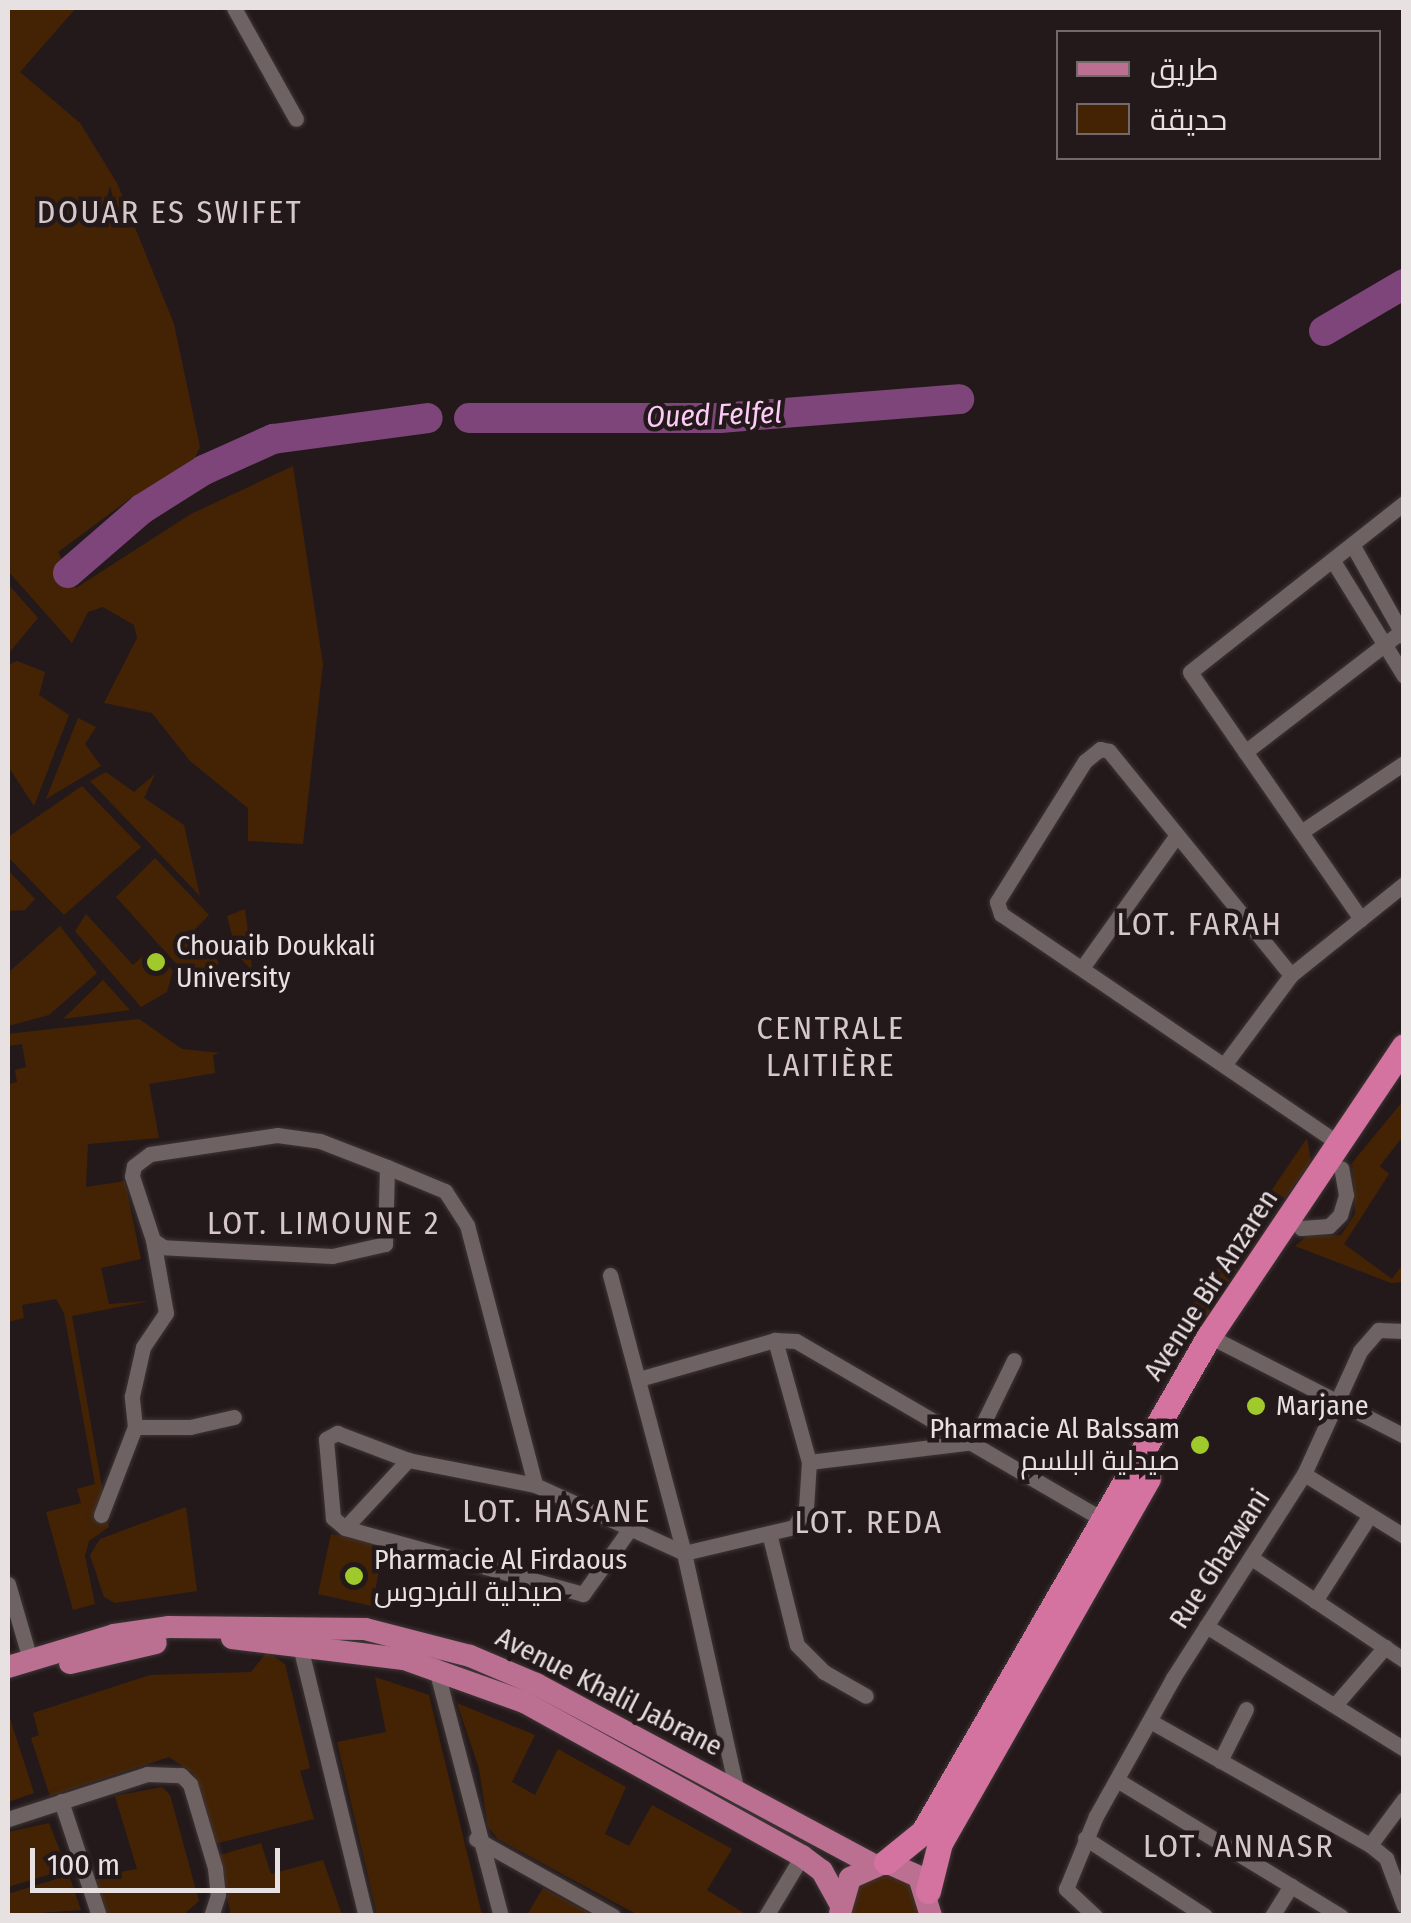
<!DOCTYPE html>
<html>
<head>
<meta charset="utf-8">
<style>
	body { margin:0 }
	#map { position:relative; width:1411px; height:1923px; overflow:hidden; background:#24191a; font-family:"Fira Sans Condensed",Cairo,sans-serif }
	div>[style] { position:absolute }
	.green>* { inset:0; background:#442305 }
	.river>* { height:30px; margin:-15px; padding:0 15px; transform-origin:15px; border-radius:15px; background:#7d4579 }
	.roads { filter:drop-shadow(0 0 2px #3d3535) drop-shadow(0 0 2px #3d3535) }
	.minor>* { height:15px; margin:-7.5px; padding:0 7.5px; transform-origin:7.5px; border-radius:7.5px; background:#6f6263 }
	.primary>* { height:22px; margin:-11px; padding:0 11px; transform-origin:11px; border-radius:11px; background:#bb6f91 }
	.trunk>* { height:25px; margin:-12.5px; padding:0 12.5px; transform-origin:12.5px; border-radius:12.5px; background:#d473a0 }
	.dots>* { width:28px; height:28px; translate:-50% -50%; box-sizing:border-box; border:5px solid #24191a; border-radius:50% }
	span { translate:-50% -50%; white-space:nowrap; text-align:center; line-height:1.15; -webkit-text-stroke:9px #24191a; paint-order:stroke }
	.poi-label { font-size:28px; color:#e8e1e1 }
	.left { translate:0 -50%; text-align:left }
	.right { translate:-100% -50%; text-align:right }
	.street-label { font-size:28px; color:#e8e1e1 }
	.water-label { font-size:30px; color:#fdcbf7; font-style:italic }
	.quarter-label { font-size:32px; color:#d6c7c8; letter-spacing:2.5px }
	.frame { position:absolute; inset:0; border:10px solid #e8e1e1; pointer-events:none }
	.legend { position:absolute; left:1056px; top:30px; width:325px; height:130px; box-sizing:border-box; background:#24191a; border:2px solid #72696a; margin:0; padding:12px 18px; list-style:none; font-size:30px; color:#e8e1e1 }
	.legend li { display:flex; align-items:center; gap:20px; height:50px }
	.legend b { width:50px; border:2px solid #72696a }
	.scale { position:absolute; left:30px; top:1848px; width:250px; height:45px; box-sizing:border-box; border:5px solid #e8e1e1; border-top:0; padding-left:12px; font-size:30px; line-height:35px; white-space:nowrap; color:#e8e1e1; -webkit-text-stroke:8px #24191a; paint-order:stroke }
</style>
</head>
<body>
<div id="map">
	<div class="green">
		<div style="clip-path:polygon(8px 8px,76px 8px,20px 72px,80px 123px,117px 183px,174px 324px,200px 447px,192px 465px,131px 498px,58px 552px,76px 588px,191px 514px,293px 466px,323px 664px,303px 844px,248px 841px,248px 808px,190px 761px,152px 713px,104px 703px,137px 638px,134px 625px,103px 607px,88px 612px,72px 643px,8px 571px)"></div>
		<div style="clip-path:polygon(8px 584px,38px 618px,8px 654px)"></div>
		<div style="clip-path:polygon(17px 661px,45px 672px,39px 695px,69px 715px,34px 806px,8px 766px,8px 665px)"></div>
		<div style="clip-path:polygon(78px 718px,96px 727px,85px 744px,101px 766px,46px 799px)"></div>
		<div style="clip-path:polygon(106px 772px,134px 792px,155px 774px,144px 798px,184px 825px,200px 896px,90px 781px)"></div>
		<div style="clip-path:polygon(82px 786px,141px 847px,64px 915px,8px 857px,8px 837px)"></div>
		<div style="clip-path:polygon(155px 858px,209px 915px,195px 929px,219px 963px,203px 977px,180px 968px,116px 897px)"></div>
		<div style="clip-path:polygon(8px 870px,35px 899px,25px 910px,8px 911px)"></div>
		<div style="clip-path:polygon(245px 909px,250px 947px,252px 970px,237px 955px,227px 916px)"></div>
		<div style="clip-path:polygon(86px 914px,133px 965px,152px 948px,173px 971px,167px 992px,141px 1007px,75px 931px)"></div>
		<div style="clip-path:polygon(60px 926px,97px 973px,49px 1015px,8px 1026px,8px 973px)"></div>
		<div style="clip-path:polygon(103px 980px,130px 1010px,63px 1019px)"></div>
		<div style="clip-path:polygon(139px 1019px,182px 1049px,220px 1053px,213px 1055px,215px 1073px,149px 1084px,159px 1138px,88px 1144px,86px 1187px,125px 1181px,141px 1259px,101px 1268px,109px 1304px,150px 1301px,72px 1316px,109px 1527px,89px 1541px,85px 1556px,95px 1604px,73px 1610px,46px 1512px,81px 1503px,77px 1489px,95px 1484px,64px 1313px,56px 1299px,22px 1305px,24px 1318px,8px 1322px,8px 1084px,17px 1082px,15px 1070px,26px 1067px,22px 1044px,8px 1046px,8px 1034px)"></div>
		<div style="clip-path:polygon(1403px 1101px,1403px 1136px,1380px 1166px,1389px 1174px,1344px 1244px,1392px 1279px,1403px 1264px,1403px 1282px,1391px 1283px,1295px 1246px,1307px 1236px,1341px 1235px,1355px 1214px,1352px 1163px)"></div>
		<div style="clip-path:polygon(1307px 1138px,1311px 1162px,1285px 1198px,1265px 1200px)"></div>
		<div style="clip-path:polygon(1250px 1221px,1257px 1240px,1188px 1345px,1165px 1346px)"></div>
		<div style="clip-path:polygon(186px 1507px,197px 1591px,115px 1603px,104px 1597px,90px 1555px,100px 1539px)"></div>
		<div style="clip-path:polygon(331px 1534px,384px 1545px,372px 1606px,318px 1594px)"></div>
		<div style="clip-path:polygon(267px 1652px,285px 1664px,310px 1768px,300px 1771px,314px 1819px,214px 1844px,193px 1773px,169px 1757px,50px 1796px,31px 1738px,39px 1735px,33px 1713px,150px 1675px,251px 1672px)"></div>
		<div style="clip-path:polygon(375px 1677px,429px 1695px,482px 1915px,377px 1915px,337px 1742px,386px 1732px)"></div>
		<div style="clip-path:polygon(457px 1703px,535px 1735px,512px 1782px,535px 1795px,558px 1749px,626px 1787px,605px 1834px,629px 1846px,652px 1805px,732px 1849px,707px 1890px,747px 1915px,638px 1915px,498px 1839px,488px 1827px,479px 1769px)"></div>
		<div style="clip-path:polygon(8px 1712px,34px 1793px,8px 1802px)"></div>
		<div style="clip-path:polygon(162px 1787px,170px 1795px,199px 1901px,183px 1915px,103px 1915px,91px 1877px,137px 1869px,115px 1796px)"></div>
		<div style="clip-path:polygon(49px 1823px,67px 1869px,8px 1887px,8px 1832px)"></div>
		<div style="clip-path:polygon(261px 1843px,271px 1874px,323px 1860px,342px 1915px,231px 1915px,217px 1856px)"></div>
		<div style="clip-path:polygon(877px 1870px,911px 1882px,922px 1915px,848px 1915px,850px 1895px)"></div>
		<div style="clip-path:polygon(69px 1875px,81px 1910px,8px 1915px,8px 1894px)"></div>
		<div style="clip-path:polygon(543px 1888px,593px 1915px,527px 1915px)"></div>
	</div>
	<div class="river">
		<div style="left:1324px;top:331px;width:93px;rotate:-30.4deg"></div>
		<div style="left:469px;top:418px;width:251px"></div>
		<div style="left:720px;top:418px;width:240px;rotate:-4.5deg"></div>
		<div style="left:68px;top:573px;width:98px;rotate:-40.9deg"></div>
		<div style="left:142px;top:509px;width:73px;rotate:-32.2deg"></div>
		<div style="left:204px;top:470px;width:76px;rotate:-24.2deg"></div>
		<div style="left:273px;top:439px;width:156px;rotate:-7.7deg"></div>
	</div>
	<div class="roads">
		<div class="minor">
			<div style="left:234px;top:8px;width:127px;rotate:60.8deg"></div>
			<div style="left:1353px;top:546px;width:104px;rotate:60.7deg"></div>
			<div style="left:1333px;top:561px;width:135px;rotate:58.3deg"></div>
			<div style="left:1245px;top:752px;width:197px;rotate:-37.6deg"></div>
			<div style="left:1301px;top:832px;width:124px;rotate:-33.8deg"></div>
			<div style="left:1361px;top:919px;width:300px;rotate:-124.7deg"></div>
			<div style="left:1190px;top:672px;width:273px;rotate:-38.3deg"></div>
			<div style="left:1082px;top:968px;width:163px;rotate:-54.5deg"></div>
			<div style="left:1291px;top:975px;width:289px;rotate:-129.1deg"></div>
			<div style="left:1109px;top:751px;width:9px;rotate:-167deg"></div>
			<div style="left:1100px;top:749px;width:19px;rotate:141deg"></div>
			<div style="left:1085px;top:761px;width:166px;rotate:122deg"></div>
			<div style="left:997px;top:902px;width:13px;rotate:72deg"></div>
			<div style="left:1001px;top:914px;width:409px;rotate:34.2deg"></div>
			<div style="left:1224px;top:1065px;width:112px;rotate:-53.3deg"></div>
			<div style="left:1291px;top:975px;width:145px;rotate:-38.8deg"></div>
			<div style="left:387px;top:1167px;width:77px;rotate:91.5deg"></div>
			<div style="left:385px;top:1244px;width:54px;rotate:167.2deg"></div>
			<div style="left:332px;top:1256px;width:169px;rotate:-177deg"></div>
			<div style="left:163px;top:1247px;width:12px;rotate:-145deg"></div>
			<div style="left:153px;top:1240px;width:67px;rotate:-108.2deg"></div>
			<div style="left:132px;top:1176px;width:10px;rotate:-79deg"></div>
			<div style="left:134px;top:1166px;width:20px;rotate:-37deg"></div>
			<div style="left:150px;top:1154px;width:128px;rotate:-8.5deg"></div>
			<div style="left:277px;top:1135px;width:43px;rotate:7.9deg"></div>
			<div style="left:320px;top:1141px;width:72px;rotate:21.2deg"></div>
			<div style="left:387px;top:1167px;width:63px;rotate:22.5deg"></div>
			<div style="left:445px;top:1191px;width:40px;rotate:57.1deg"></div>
			<div style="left:467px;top:1225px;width:269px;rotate:75.3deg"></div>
			<div style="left:1301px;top:1228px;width:28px;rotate:-4deg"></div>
			<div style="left:1329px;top:1226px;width:16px;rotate:-45deg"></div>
			<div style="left:1340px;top:1215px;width:21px;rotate:-73deg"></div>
			<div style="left:1346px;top:1195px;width:27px;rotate:-100deg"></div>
			<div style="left:610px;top:1275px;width:288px;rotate:75.1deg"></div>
			<div style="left:684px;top:1553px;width:249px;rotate:77.5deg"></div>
			<div style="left:1209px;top:1336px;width:219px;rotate:27.1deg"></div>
			<div style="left:639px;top:1379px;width:141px;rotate:-16deg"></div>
			<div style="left:775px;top:1340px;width:21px;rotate:3deg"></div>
			<div style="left:796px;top:1341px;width:360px;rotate:30.2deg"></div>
			<div style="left:135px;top:1427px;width:55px"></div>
			<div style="left:190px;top:1427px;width:45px;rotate:-12.8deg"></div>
			<div style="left:809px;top:1462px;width:166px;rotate:-6.9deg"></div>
			<div style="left:974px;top:1442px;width:91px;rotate:-64deg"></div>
			<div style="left:1304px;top:1474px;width:118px;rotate:31.8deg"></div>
			<div style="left:101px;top:1515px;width:94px;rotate:-68.9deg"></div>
			<div style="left:135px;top:1427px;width:31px;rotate:-96deg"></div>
			<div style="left:132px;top:1396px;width:50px;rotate:-77.3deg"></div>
			<div style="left:143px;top:1347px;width:41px;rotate:-55.9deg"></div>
			<div style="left:166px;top:1313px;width:74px;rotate:-100.1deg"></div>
			<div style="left:345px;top:1528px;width:93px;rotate:-47.2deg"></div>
			<div style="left:629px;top:1530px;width:79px;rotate:125.7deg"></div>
			<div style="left:583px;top:1594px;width:247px;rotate:-164.5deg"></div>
			<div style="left:345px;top:1528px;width:16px;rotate:-140deg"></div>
			<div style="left:333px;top:1518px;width:79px;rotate:-95.1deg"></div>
			<div style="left:326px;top:1439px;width:13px;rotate:-29deg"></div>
			<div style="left:337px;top:1433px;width:76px;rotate:20.8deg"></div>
			<div style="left:408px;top:1460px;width:129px;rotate:11.1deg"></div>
			<div style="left:535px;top:1485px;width:164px;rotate:24.5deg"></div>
			<div style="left:684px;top:1553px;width:113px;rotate:-13.3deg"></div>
			<div style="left:794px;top:1527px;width:22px;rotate:-58deg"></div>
			<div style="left:806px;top:1508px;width:46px;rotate:-86.3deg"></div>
			<div style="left:809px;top:1462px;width:127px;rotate:-105.6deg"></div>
			<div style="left:769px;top:1533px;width:115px;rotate:76deg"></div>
			<div style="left:797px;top:1645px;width:38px;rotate:45deg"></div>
			<div style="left:824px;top:1672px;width:48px;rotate:29.7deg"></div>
			<div style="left:1253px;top:1559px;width:182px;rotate:33.8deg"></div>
			<div style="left:8px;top:1584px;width:78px;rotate:73.7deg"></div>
			<div style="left:1315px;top:1601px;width:102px;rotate:-57.4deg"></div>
			<div style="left:1206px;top:1626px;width:233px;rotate:31.8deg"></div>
			<div style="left:299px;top:1642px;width:282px;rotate:76.3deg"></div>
			<div style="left:435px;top:1665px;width:260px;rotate:75.3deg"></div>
			<div style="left:1335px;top:1705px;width:77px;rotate:-49.2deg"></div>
			<div style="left:1150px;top:1721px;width:253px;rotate:29.4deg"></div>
			<div style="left:1370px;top:1845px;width:21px;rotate:39deg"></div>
			<div style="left:1386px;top:1858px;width:51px;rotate:69.4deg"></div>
			<div style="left:1220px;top:1761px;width:58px;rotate:-63.4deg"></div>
			<div style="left:1117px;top:1780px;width:262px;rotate:31.3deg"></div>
			<div style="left:61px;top:1801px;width:121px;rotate:71.7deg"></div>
			<div style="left:8px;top:1819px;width:146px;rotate:-17.9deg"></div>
			<div style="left:147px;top:1774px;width:34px;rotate:2deg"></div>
			<div style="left:181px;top:1775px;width:13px;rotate:45deg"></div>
			<div style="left:190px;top:1784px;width:88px;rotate:73.4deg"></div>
			<div style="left:215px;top:1868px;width:27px;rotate:84deg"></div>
			<div style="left:218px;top:1895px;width:22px;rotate:108deg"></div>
			<div style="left:1085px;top:1838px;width:143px;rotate:33deg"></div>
			<div style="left:476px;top:1839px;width:157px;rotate:29.3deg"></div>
			<div style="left:1370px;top:1845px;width:57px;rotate:-53.5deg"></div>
			<div style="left:766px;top:1916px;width:70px;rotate:-59deg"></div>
			<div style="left:1095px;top:1916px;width:40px;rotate:-137deg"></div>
			<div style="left:1066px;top:1889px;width:79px;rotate:-67.7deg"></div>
			<div style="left:1096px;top:1816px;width:158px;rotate:-60.8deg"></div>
			<div style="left:1173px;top:1678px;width:242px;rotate:-57.3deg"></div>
			<div style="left:1304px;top:1474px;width:135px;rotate:-65.5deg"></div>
			<div style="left:1360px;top:1351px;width:28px;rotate:-49deg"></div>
			<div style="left:1378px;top:1330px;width:26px;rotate:2deg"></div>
			<div style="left:1272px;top:1916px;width:36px;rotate:-58deg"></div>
		</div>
		<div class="primary">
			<div style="left:232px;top:1638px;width:173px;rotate:7deg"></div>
			<div style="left:404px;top:1659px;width:127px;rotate:19.7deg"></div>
			<div style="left:524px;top:1702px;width:318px;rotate:29deg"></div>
			<div style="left:802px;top:1856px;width:25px;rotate:37deg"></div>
			<div style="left:822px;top:1871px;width:38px;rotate:61deg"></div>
			<div style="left:70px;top:1663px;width:88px;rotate:-13.1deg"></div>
			<div style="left:8px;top:1667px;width:111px;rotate:-16.8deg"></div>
			<div style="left:114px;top:1635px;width:56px;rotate:-8.3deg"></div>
			<div style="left:169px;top:1627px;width:196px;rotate:0.6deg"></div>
			<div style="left:365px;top:1629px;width:108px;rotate:14.4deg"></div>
			<div style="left:470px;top:1656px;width:72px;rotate:23deg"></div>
			<div style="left:536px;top:1684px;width:380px;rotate:28.2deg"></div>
			<div style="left:840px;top:1913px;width:36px;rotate:-74deg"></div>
			<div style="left:850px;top:1878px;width:39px;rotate:-24deg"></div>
			<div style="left:886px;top:1862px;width:36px;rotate:24deg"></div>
			<div style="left:919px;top:1877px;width:41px;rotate:72.9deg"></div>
		</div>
		<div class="trunk">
			<div style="left:886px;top:1862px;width:48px;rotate:-39deg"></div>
			<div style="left:923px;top:1832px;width:573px;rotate:-60.03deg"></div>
			<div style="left:1209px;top:1336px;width:349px;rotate:-56.1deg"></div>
			<div style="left:928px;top:1891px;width:49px;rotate:-76deg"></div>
			<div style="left:940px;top:1843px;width:420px;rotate:-60.3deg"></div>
		</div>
	</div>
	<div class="dots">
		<div style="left:156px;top:962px;background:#a0c92c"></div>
		<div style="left:1256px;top:1406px;background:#a0c92c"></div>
		<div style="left:1200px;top:1445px;background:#a0c92c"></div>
		<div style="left:354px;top:1576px;background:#a0c92c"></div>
	</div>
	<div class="poi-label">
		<span class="left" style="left:176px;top:962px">Chouaib Doukkali<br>University</span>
		<span class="left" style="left:1276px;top:1406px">Marjane</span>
		<span class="right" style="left:1180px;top:1445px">Pharmacie Al Balssam<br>صيدلية البلسم</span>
		<span class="left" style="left:374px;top:1576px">Pharmacie Al Firdaous<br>صيدلية الفردوس</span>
	</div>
	<div class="street-label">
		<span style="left:1211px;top:1285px;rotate:-57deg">Avenue Bir Anzaren</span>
		<span style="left:1220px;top:1559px;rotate:-57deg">Rue Ghazwani</span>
		<span style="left:609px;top:1692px;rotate:27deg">Avenue Khalil Jabrane</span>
	</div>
	<div class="water-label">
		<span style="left:714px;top:415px;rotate:-2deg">Oued Felfel</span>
	</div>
	<div class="quarter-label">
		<span style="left:170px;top:212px">DOUAR ES SWIFET</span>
		<span style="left:1200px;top:924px">LOT. FARAH</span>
		<span style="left:831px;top:1047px">CENTRALE<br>LAITIÈRE</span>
		<span style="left:324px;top:1223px">LOT. LIMOUNE 2</span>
		<span style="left:557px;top:1511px">LOT. HASANE</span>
		<span style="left:869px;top:1522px">LOT. REDA</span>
		<span style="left:1239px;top:1846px">LOT. ANNASR</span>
	</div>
	<div class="frame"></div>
	<ul class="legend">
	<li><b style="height:12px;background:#bb6f91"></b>طريق</li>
	<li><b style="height:28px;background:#442305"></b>حديقة</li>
	</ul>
	<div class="scale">100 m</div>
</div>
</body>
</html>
